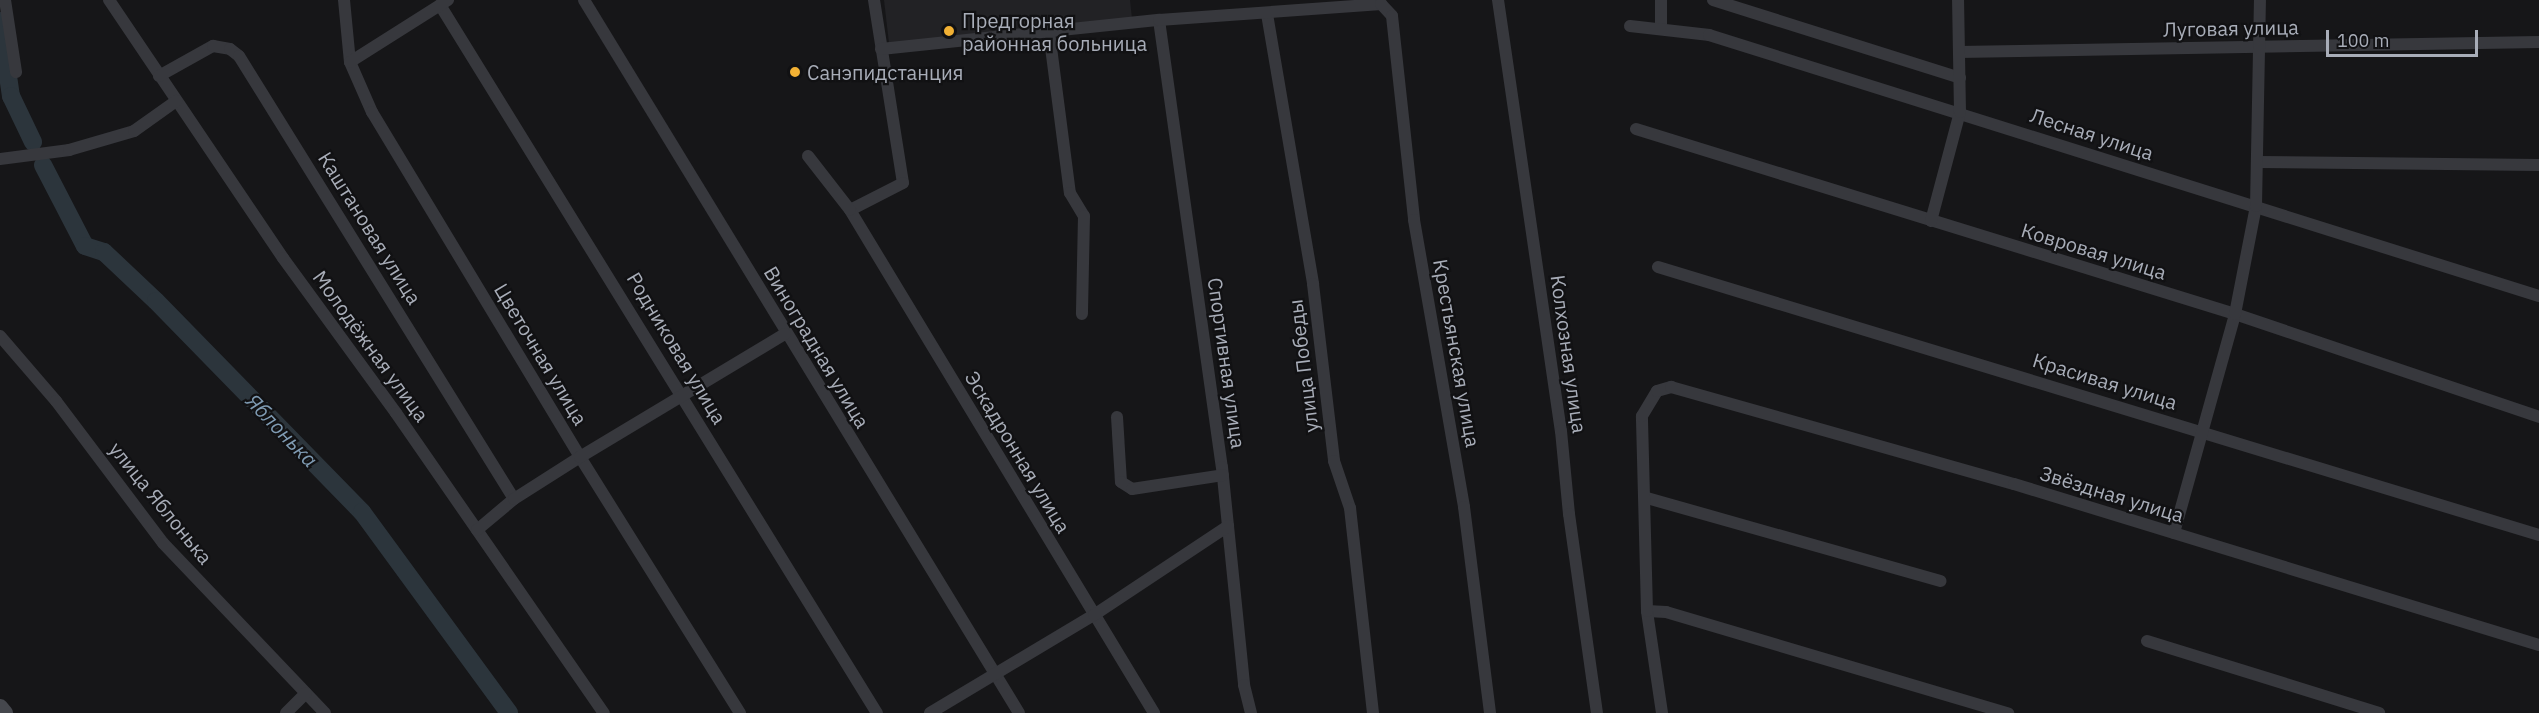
<!DOCTYPE html>
<html>
<head>
<meta charset="utf-8">
<style>
	body { margin:0 }
	#map { position:relative; width:2539px; height:713px; overflow:hidden; background:#161618; font-family:"IBM Plex Sans",sans-serif }
	div>[style] { position:absolute }
	.built>* { inset:0; background:#222225 }
	.river>* { height:18px; margin:-9px; padding:0 9px; transform-origin:9px; border-radius:9px; background:#2c353c }
	.street>* { height:12px; margin:-6px; padding:0 6px; transform-origin:6px; border-radius:6px; background:#37383d }
	.secondary>* { height:16px; margin:-8px; padding:0 8px; transform-origin:8px; border-radius:8px; background:#45474d }
	.dots>* { width:16px; height:16px; translate:-50% -50%; box-sizing:border-box; border:3px solid #111113; border-radius:50% }
	span { translate:-50% -50%; white-space:nowrap; text-align:center; line-height:1.15; -webkit-text-stroke:4.5px #111113; paint-order:stroke }
	.poi-label { font-size:20px; color:#a8adb8 }
	.left { translate:0 -50%; text-align:left }
	.street-label { font-size:20px; color:#a8adb8 }
	.water-label { font-size:21px; color:#7f9bb3; font-style:italic }
	.scale { position:absolute; left:2326px; top:30px; width:152px; height:27px; box-sizing:border-box; border:3px solid #a8adb8; border-top:0; padding-left:8px; font-size:18px; line-height:21px; white-space:nowrap; color:#a8adb8; -webkit-text-stroke:4px #111113; paint-order:stroke }
</style>
</head>
<body>
<div id="map">
	<div class="built">
		<div style="clip-path:polygon(884px 0,1130px 0,1132px 19px,889px 43px)"></div>
	</div>
	<div class="river">
		<div style="left:0;top:21px;width:76px;rotate:81.7deg"></div>
		<div style="left:11px;top:96px;width:51px;rotate:64.4deg"></div>
		<div style="left:43px;top:165px;width:91px;rotate:62.6deg"></div>
		<div style="left:85px;top:246px;width:20px;rotate:18deg"></div>
		<div style="left:104px;top:252px;width:71px;rotate:43.3deg"></div>
		<div style="left:156px;top:301px;width:295px;rotate:45.7deg"></div>
		<div style="left:362px;top:512px;width:249px;rotate:53.8deg"></div>
	</div>
	<div class="street">
		<div style="left:5px;top:0;width:73px;rotate:81.3deg"></div>
		<div style="left:109px;top:0;width:311px;rotate:56deg"></div>
		<div style="left:283px;top:258px;width:192px;rotate:53.9deg"></div>
		<div style="left:396px;top:413px;width:365px;rotate:55.3deg"></div>
		<div style="left:344px;top:0;width:62px;rotate:84.5deg"></div>
		<div style="left:350px;top:62px;width:55px;rotate:66.3deg"></div>
		<div style="left:372px;top:112px;width:403px;rotate:58.9deg"></div>
		<div style="left:580px;top:457px;width:302px;rotate:58deg"></div>
		<div style="left:584px;top:0;width:835px;rotate:58.61deg"></div>
		<div style="left:874px;top:0;width:185px;rotate:81deg"></div>
		<div style="left:903px;top:183px;width:59px;rotate:153deg"></div>
		<div style="left:850px;top:210px;width:588px;rotate:58.85deg"></div>
		<div style="left:1498px;top:0;width:436px;rotate:81.7deg"></div>
		<div style="left:1561px;top:431px;width:83px;rotate:84.5deg"></div>
		<div style="left:1569px;top:514px;width:201px;rotate:82deg"></div>
		<div style="left:1661px;top:0;width:28px;rotate:90deg"></div>
		<div style="left:1713px;top:0;width:259px;rotate:17.5deg"></div>
		<div style="left:440px;top:5px;width:832px;rotate:58.32deg"></div>
		<div style="left:1267px;top:14px;width:274px;rotate:80.3deg"></div>
		<div style="left:1313px;top:284px;width:178px;rotate:83.2deg"></div>
		<div style="left:1334px;top:461px;width:50px;rotate:71.2deg"></div>
		<div style="left:1350px;top:508px;width:206px;rotate:83.6deg"></div>
		<div style="left:1159px;top:20px;width:451px;rotate:82deg"></div>
		<div style="left:1222px;top:467px;width:219px;rotate:84.2deg"></div>
		<div style="left:1244px;top:685px;width:29px;rotate:76deg"></div>
		<div style="left:1630px;top:26px;width:80px;rotate:6.5deg"></div>
		<div style="left:1709px;top:35px;width:870px;rotate:17.46deg"></div>
		<div style="left:1049px;top:32px;width:162px;rotate:82.6deg"></div>
		<div style="left:1070px;top:193px;width:27px;rotate:59deg"></div>
		<div style="left:1084px;top:216px;width:98px;rotate:91.2deg"></div>
		<div style="left:881px;top:49px;width:280px;rotate:-6deg"></div>
		<div style="left:1159px;top:20px;width:223px;rotate:-4.1deg"></div>
		<div style="left:1381px;top:4px;width:16px;rotate:47deg"></div>
		<div style="left:1392px;top:16px;width:205px;rotate:83.8deg"></div>
		<div style="left:1414px;top:220px;width:291px;rotate:80.1deg"></div>
		<div style="left:1464px;top:507px;width:208px;rotate:82.8deg"></div>
		<div style="left:1959px;top:52px;width:580px;rotate:-0.99deg"></div>
		<div style="left:350px;top:62px;width:116px;rotate:-32.3deg"></div>
		<div style="left:159px;top:76px;width:62px;rotate:-29.1deg"></div>
		<div style="left:213px;top:46px;width:17px;rotate:10deg"></div>
		<div style="left:230px;top:49px;width:11px;rotate:38deg"></div>
		<div style="left:239px;top:56px;width:521px;rotate:58.17deg"></div>
		<div style="left:1636px;top:129px;width:627px;rotate:17.16deg"></div>
		<div style="left:2235px;top:314px;width:321px;rotate:18.7deg"></div>
		<div style="left:808px;top:156px;width:68px;rotate:52.1deg"></div>
		<div style="left:0;top:159px;width:70px;rotate:-7.4deg"></div>
		<div style="left:69px;top:150px;width:68px;rotate:-16.3deg"></div>
		<div style="left:134px;top:131px;width:52px;rotate:-35.5deg"></div>
		<div style="left:2257px;top:162px;width:282px;rotate:0.6deg"></div>
		<div style="left:1931px;top:221px;width:113px;rotate:-75.1deg"></div>
		<div style="left:1960px;top:112px;width:112px;rotate:-91deg"></div>
		<div style="left:1658px;top:267px;width:921px;rotate:16.92deg"></div>
		<div style="left:0;top:336px;width:86px;rotate:49.3deg"></div>
		<div style="left:56px;top:401px;width:178px;rotate:53deg"></div>
		<div style="left:163px;top:543px;width:235px;rotate:46.4deg"></div>
		<div style="left:1117px;top:417px;width:65px;rotate:86.5deg"></div>
		<div style="left:1121px;top:482px;width:13px;rotate:32deg"></div>
		<div style="left:1132px;top:489px;width:92px;rotate:-8.7deg"></div>
		<div style="left:1647px;top:498px;width:305px;rotate:15.8deg"></div>
		<div style="left:477px;top:530px;width:48px;rotate:-40deg"></div>
		<div style="left:514px;top:499px;width:78px;rotate:-32.5deg"></div>
		<div style="left:580px;top:457px;width:239px;rotate:-31deg"></div>
		<div style="left:2174px;top:533px;width:227px;rotate:-74.4deg"></div>
		<div style="left:2235px;top:314px;width:110px;rotate:-79deg"></div>
		<div style="left:2256px;top:206px;width:206px;rotate:-88.9deg"></div>
		<div style="left:1647px;top:611px;width:19px;rotate:3deg"></div>
		<div style="left:1666px;top:612px;width:357px;rotate:16.5deg"></div>
		<div style="left:2147px;top:641px;width:243px;rotate:17.2deg"></div>
		<div style="left:286px;top:713px;width:28px;rotate:-45deg"></div>
		<div style="left:930px;top:713px;width:191px;rotate:-30.9deg"></div>
		<div style="left:1094px;top:615px;width:161px;rotate:-33.6deg"></div>
		<div style="left:1662px;top:713px;width:103px;rotate:-98.4deg"></div>
		<div style="left:1647px;top:611px;width:195px;rotate:-91.5deg"></div>
		<div style="left:1642px;top:416px;width:29px;rotate:-59deg"></div>
		<div style="left:1657px;top:391px;width:15px;rotate:-16deg"></div>
		<div style="left:1671px;top:387px;width:356px;rotate:15.8deg"></div>
		<div style="left:2014px;top:484px;width:549px;rotate:17.05deg"></div>
	</div>
	<div class="secondary">
		<div style="left:0;top:707px;width:8px;rotate:50deg"></div>
	</div>
	<div class="dots">
		<div style="left:949px;top:31px;background:#f2b134"></div>
		<div style="left:795px;top:72px;background:#f2b134"></div>
	</div>
	<div class="poi-label">
		<span class="left" style="left:962px;top:32px">Предгорная<br>районная больница</span>
		<span class="left" style="left:807px;top:72px">Санэпидстанция</span>
	</div>
	<div class="street-label">
		<span style="left:2231px;top:28px;rotate:-1deg">Луговая улица</span>
		<span style="left:2092px;top:134px;rotate:18deg">Лесная улица</span>
		<span style="left:370px;top:228px;rotate:58deg">Каштановая улица</span>
		<span style="left:2094px;top:251px;rotate:17deg">Ковровая улица</span>
		<span style="left:371px;top:346px;rotate:54deg">Молодёжная улица</span>
		<span style="left:817px;top:347px;rotate:59deg">Виноградная улица</span>
		<span style="left:677px;top:348px;rotate:59deg">Родниковая улица</span>
		<span style="left:1457px;top:353px;rotate:80deg">Крестьянская улица</span>
		<span style="left:541px;top:354px;rotate:59deg">Цветочная улица</span>
		<span style="left:1569px;top:354px;rotate:82deg">Колхозная улица</span>
		<span style="left:1227px;top:363px;rotate:82deg">Спортивная улица</span>
		<span style="left:1303px;top:366px;rotate:-97deg">улица Победы</span>
		<span style="left:2105px;top:381px;rotate:17deg">Красивая улица</span>
		<span style="left:1018px;top:452px;rotate:59deg">Эскадронная улица</span>
		<span style="left:2112px;top:494px;rotate:17deg">Звёздная улица</span>
		<span style="left:161px;top:503px;rotate:51deg">улица Яблонька</span>
	</div>
	<div class="water-label">
		<span style="left:282px;top:430px;rotate:46deg">Яблонька</span>
	</div>
	<div class="scale">100 m</div>
</div>
</body>
</html>
